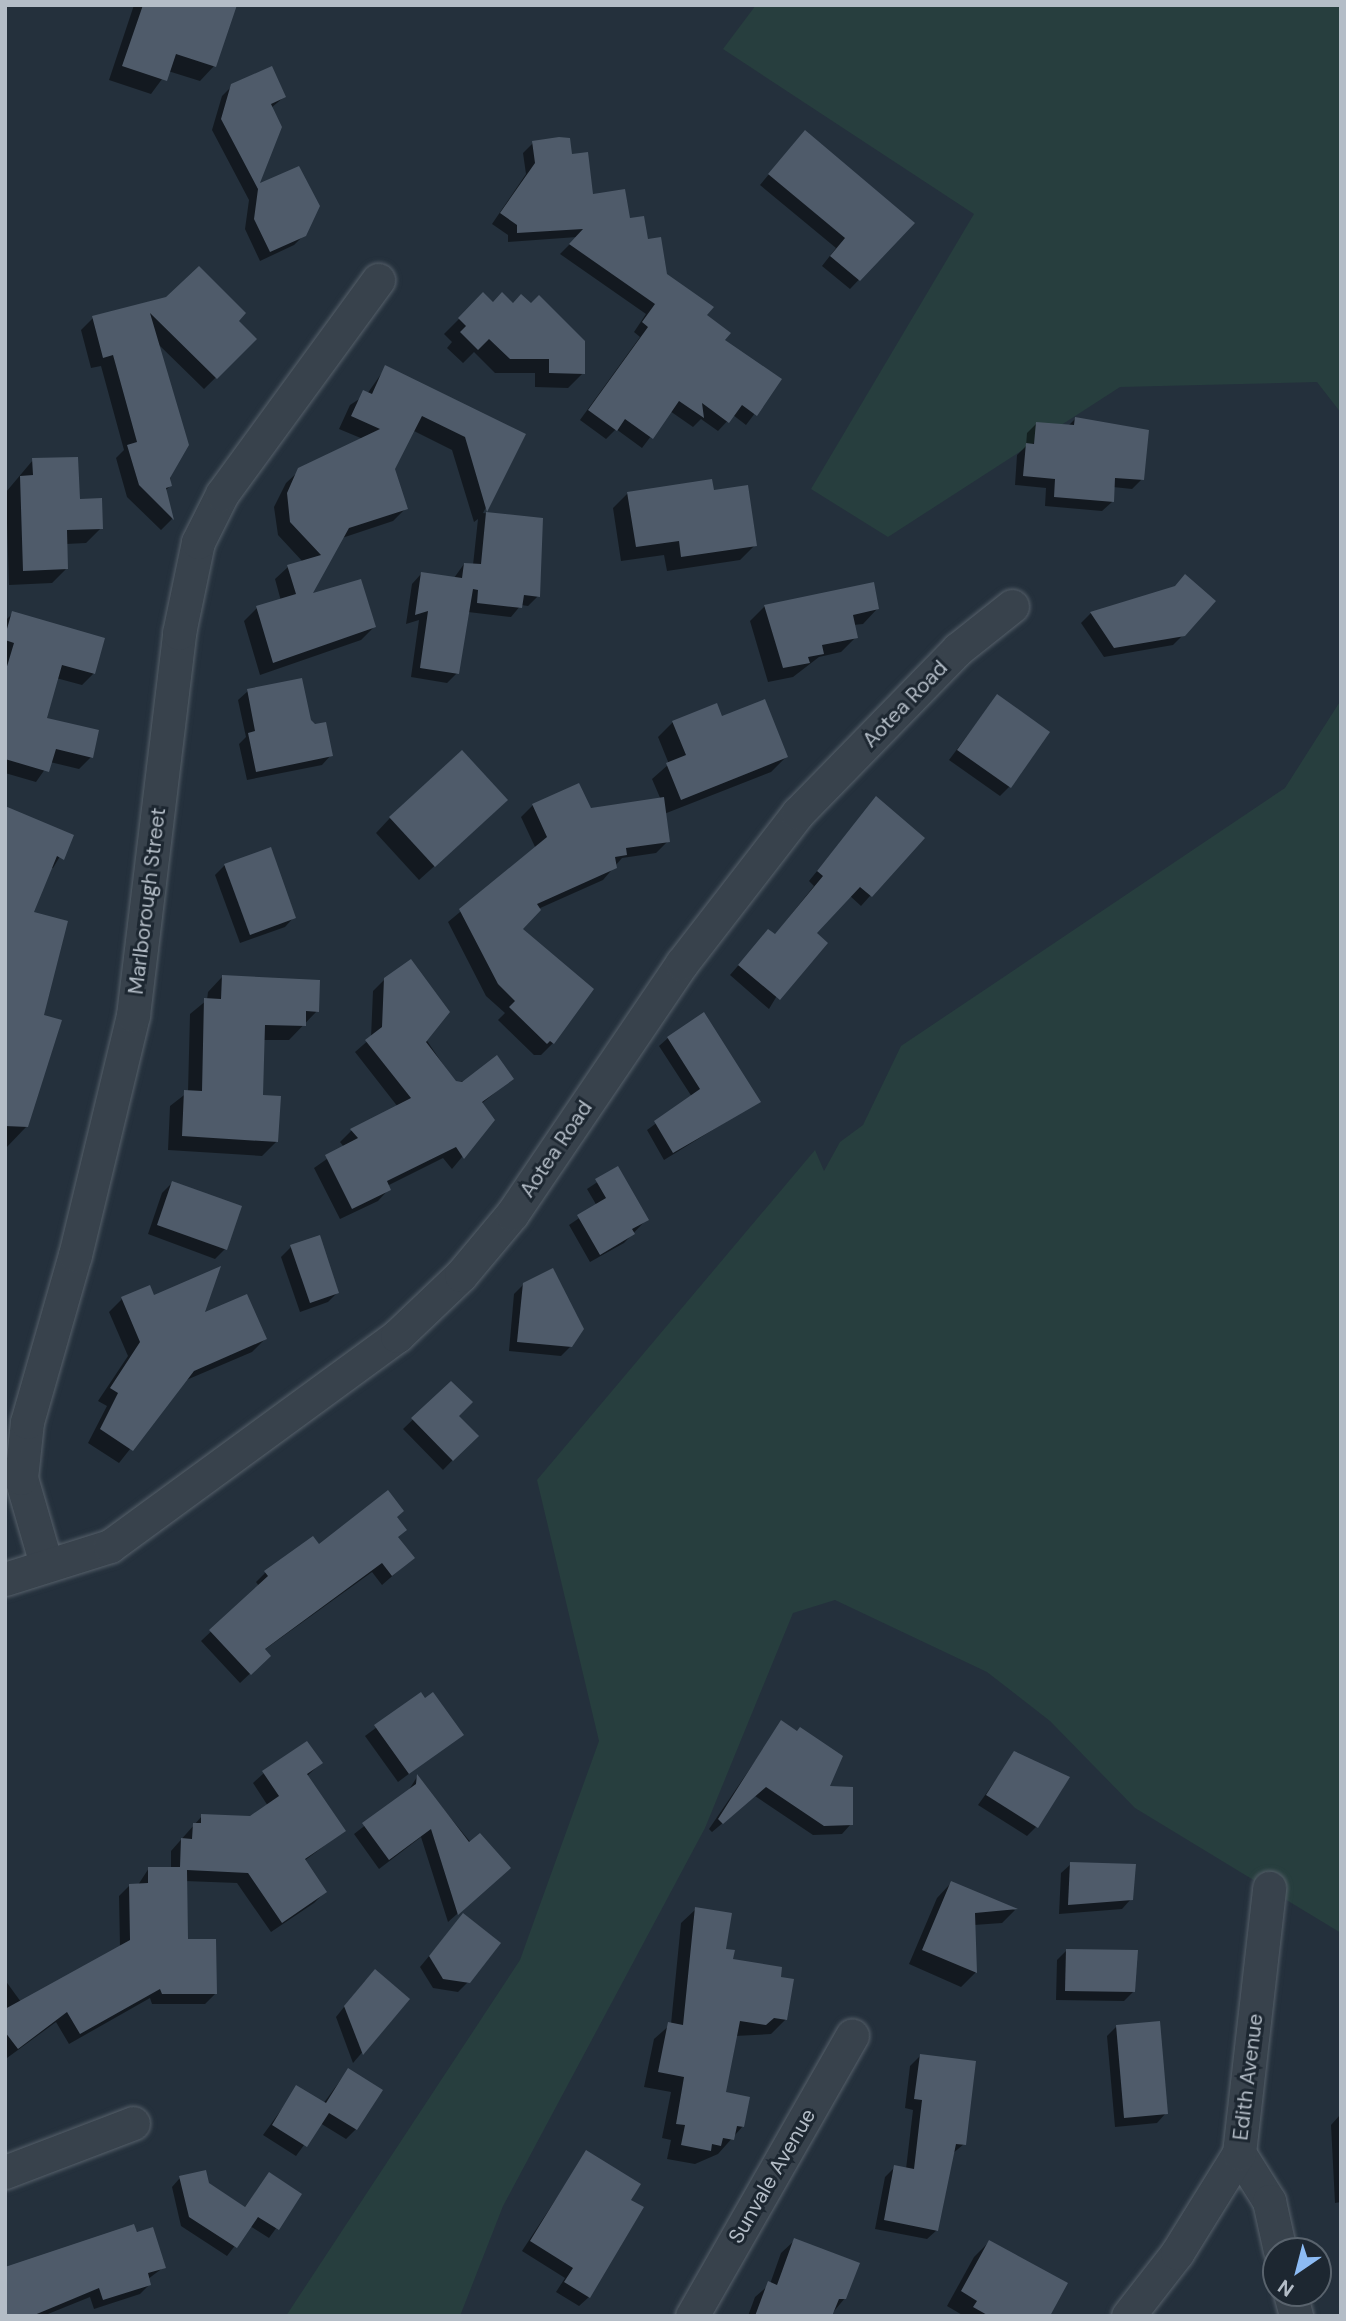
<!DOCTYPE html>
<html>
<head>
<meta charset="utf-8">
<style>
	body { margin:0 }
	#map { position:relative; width:1346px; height:2321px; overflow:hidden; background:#24303c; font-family:"DM Sans",sans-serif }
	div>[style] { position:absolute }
	.green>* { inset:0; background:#273e3e }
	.shadow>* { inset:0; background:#0007 }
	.building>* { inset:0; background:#4f5b6a }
	.roads { filter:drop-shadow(0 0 2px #56606a) drop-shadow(0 0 2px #56606a) }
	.minor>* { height:33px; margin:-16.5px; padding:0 16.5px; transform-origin:16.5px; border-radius:16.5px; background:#38424c }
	span { translate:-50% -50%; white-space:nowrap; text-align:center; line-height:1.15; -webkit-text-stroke:6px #1d2731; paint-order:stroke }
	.street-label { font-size:21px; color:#b4bdc7 }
	.frame { position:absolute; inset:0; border:7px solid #b4bdc7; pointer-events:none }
	.north { position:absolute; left:1262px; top:2237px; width:70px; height:70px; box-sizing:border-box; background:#1d2731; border:2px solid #59636d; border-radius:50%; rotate:215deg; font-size:19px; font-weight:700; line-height:28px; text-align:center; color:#b4bdc7 }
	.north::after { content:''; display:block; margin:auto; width:24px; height:32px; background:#8cbbf4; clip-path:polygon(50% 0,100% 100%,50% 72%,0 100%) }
</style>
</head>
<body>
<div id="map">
	<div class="green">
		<div style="clip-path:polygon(756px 5px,1341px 5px,1341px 413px,1317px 382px,1120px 387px,888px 537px,811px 489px,974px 214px,723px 49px)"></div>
		<div style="clip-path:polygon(1341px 700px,1341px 1933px,1135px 1808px,1050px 1721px,987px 1672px,835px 1600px,793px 1613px,705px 1828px,503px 2206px,460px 2316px,286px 2316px,520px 1960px,599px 1741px,537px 1480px,815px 1150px,824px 1171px,840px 1142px,863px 1125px,901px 1046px,1285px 788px)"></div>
	</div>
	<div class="shadow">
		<div style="clip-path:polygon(134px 5px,235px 5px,214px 66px,200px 81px,168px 71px,151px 94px,109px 80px)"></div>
		<div style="clip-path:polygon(232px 86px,284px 97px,271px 108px,257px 187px,304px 235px,294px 245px,260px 261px,245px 229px,249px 200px,212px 130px,222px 96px)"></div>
		<div style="clip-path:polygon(796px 142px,913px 223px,850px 289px,822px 266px,836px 248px,760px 185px)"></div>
		<div style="clip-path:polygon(533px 143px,571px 156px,592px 196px,629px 220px,666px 275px,723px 341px,780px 380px,746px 425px,733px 415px,718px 431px,701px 419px,693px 427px,670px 411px,642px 448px,616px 429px,606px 439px,580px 420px,640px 337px,634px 332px,646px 314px,560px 254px,577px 237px,508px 242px,508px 235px,492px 224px,526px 174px,523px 153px)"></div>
		<div style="clip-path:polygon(483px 295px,583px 373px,568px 388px,535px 387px,535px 373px,495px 373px,474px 352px,463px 363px,447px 348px,452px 342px,444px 334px)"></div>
		<div style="clip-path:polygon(167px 299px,236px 321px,255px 339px,204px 389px,157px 343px,171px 485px,165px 491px,172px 519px,161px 530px,127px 497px,116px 458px,124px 450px,101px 366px,91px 368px,81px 330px,93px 318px)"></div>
		<div style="clip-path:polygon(386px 367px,524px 435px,483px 513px,542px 520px,538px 596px,528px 606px,521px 605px,511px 617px,468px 612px,457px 673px,447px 683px,411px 677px,419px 620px,406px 624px,412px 584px,421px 574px,454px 578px,464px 564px,473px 565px,478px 519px,474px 522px,452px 450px,414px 431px,393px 469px,406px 508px,393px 521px,342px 538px,309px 596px,374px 627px,361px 640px,260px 675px,244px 621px,257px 608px,281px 601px,275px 579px,288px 567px,303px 562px,278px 535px,274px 507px,286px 483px,300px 470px,363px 439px,339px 429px,350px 405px,367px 394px)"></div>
		<div style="clip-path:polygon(1075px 419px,1142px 479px,1132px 489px,1113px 487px,1112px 502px,1102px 511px,1045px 506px,1046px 488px,1015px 485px,1017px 455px,1026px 446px,1027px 433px,1036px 424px,1068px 426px)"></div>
		<div style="clip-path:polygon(33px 460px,101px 528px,86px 543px,66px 544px,66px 569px,52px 583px,9px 585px,6px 492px)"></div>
		<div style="clip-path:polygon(712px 492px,755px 545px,740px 560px,667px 571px,664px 555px,621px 561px,613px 508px,628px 493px)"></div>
		<div style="clip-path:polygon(765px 606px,877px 609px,863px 624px,853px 625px,856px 637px,841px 652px,819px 657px,793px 677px,768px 682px,750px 621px)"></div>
		<div style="clip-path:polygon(13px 613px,94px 673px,82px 685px,56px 678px,45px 719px,91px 757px,79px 769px,50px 762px,36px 782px,5px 773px,5px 621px)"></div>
		<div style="clip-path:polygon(1091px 613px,1184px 634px,1173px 645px,1104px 657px,1081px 623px)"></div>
		<div style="clip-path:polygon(248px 691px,309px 720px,331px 755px,322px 765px,247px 780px,239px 744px,246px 737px,238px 700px)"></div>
		<div style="clip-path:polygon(997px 696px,1010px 786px,1000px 796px,949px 760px)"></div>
		<div style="clip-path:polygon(721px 718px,786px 757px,771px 772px,664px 814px,668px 841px,656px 853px,622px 858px,603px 880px,538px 909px,521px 929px,553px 1043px,541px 1055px,534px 1055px,498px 1020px,505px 1013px,486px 996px,448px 922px,536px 849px,521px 817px,533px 805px,590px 810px,661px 800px,652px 779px,669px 764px,658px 737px,673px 722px)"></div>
		<div style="clip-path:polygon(876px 798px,922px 838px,861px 906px,849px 895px,814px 934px,769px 1009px,730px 975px,768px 931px,774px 936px,814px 886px,809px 881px)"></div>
		<div style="clip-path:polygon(491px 815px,419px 880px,376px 833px,390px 818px)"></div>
		<div style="clip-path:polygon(72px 836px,53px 868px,5px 870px)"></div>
		<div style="clip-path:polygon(225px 865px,294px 917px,285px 927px,240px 943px,215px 875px)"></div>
		<div style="clip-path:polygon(5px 906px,41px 1016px,27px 1126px,5px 1149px)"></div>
		<div style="clip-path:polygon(222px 977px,317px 1011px,289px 1040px,263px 1040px,261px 1096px,277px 1141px,262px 1156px,168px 1150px,170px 1106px,188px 1092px,190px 1014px,207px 1000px,208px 992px)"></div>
		<div style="clip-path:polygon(385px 979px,455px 1082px,512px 1079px,481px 1104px,493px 1120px,452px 1169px,443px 1158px,387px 1186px,389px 1189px,378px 1201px,340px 1219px,314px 1168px,344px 1147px,340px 1142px,351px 1131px,398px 1107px,355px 1052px,371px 1038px,373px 991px)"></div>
		<div style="clip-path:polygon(668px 1038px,758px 1102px,664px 1160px,647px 1130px,692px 1097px,659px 1046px)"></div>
		<div style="clip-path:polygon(617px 1169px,646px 1220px,624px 1243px,590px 1262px,569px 1225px,597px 1206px,587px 1189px)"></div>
		<div style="clip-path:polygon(172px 1183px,225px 1249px,215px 1259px,148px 1234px,162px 1193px)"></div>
		<div style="clip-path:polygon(291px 1247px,337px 1293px,328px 1302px,300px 1312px,281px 1257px)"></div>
		<div style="clip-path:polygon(524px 1284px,571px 1346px,561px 1356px,509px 1351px,514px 1294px)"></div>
		<div style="clip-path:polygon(150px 1287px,153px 1297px,265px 1339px,252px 1352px,184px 1381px,119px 1463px,88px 1443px,107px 1406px,98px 1401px,128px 1356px,109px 1312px,122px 1299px)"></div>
		<div style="clip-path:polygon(451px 1383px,456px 1416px,476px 1436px,443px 1470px,403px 1429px)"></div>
		<div style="clip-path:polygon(395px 1517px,397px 1538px,413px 1558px,382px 1585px,372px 1572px,264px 1650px,269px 1656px,240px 1683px,201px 1641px,259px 1586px,256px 1582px,265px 1573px)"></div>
		<div style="clip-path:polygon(420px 1695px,461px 1735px,398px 1782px,365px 1736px)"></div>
		<div style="clip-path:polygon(781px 1723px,851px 1824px,842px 1834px,813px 1835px,755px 1796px,712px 1832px,709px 1829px)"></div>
		<div style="clip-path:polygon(1015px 1753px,1036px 1827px,1027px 1836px,978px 1805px)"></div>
		<div style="clip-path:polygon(321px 1763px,306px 1777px,344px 1831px,304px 1861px,325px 1892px,314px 1903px,271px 1932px,237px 1883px,185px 1881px,186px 1941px,216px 1993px,205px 2004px,152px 2004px,150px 1998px,69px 2044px,56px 2022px,7px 2058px,5px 1980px,21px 2002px,120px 1947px,119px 1896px,130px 1885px,138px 1885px,149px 1868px,171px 1869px,171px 1851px,202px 1816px,251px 1818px,268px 1806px,253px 1783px,264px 1773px)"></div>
		<div style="clip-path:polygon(417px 1777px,499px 1877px,448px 1922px,421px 1837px,379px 1869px,354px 1834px,407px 1793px)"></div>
		<div style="clip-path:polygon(1071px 1864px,1131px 1899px,1122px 1909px,1059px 1914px,1061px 1873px)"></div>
		<div style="clip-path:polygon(951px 1883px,1015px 1910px,1002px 1923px,974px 1925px,976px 1972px,961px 1987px,909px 1964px,937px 1898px)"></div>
		<div style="clip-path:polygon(696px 1909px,731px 1961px,779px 1979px,786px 2019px,771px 2034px,735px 2036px,724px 2093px,743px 2126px,718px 2154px,695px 2164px,667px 2159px,671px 2140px,662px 2138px,671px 2092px,644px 2087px,654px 2039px,671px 2024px,681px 1923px)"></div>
		<div style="clip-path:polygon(463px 1915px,468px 1982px,458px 1992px,433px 1988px,420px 1967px)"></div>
		<div style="clip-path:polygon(1067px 1950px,1134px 1991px,1124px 2001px,1056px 2000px,1057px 1960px)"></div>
		<div style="clip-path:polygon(365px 1981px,408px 1999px,353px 2063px,336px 2017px)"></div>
		<div style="clip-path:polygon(1116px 2027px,1166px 2113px,1157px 2123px,1115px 2127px,1107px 2036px)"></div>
		<div style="clip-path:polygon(920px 2056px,964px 2144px,952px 2154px,937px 2230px,927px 2239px,875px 2229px,885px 2177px,895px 2167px,906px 2169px,913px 2110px,905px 2108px,910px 2066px)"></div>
		<div style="clip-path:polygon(348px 2070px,356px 2129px,346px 2139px,320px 2123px,296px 2156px,263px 2135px,297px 2088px,323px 2104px)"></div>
		<div style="clip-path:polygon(1340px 2115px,1341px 2202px,1335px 2203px,1331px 2125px)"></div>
		<div style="clip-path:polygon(586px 2153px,629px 2200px,589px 2297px,579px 2306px,556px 2292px,565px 2278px,522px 2251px)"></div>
		<div style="clip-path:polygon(269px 2174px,300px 2195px,269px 2238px,250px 2226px,227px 2256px,181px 2226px,172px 2187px,180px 2178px,208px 2184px,244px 2208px)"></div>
		<div style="clip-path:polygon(133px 2226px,164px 2267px,148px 2279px,149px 2285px,140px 2294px,94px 2309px,90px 2297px,43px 2316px,5px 2316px,5px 2269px)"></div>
		<div style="clip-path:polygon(795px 2240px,845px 2298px,830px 2316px,748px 2316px,755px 2297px,770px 2284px,781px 2253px)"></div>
		<div style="clip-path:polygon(989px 2242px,1048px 2316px,964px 2316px,947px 2306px,974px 2257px)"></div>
	</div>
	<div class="building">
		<div style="clip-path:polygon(143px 5px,237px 5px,216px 67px,176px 54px,167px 81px,122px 66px)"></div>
		<div style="clip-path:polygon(272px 66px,286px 97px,271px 104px,282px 127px,260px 183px,299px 166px,320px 206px,306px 236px,270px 252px,254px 219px,258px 189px,221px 119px,231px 84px)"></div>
		<div style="clip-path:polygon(805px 130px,915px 223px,860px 281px,830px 256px,845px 238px,768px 174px)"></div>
		<div style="clip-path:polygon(559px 137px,570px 138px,572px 154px,588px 152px,593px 194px,625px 189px,630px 218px,644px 216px,648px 239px,661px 237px,667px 274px,714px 307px,707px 315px,731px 333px,725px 340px,782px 379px,757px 416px,742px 405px,729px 423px,702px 403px,704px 418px,679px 401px,653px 439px,625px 419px,617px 431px,588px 410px,648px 327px,642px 322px,655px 304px,569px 244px,583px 229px,517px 233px,517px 225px,500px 213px,535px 163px,532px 141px)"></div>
		<div style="clip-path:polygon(199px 266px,246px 313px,239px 321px,257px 339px,217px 379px,150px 313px,189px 445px,170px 478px,172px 486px,166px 488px,174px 520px,139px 485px,127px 445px,137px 442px,113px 355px,103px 358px,92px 316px,166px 297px)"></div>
		<div style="clip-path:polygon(483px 292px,493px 302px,502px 292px,513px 303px,521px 294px,531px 303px,539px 295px,585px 341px,585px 374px,549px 373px,549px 359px,510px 359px,489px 339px,478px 350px,460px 332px,466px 326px,458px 318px)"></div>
		<div style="clip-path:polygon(385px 365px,526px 434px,487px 512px,465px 437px,422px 416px,395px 469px,408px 509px,349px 528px,313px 593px,361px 579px,376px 627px,273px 663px,256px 606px,296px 594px,287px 565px,321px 555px,290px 522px,287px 493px,298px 468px,380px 429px,351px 416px,363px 390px,372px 394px)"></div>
		<div style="clip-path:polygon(1075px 417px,1149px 430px,1144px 480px,1115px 478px,1114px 502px,1054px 497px,1055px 479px,1023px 476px,1026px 443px,1034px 444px,1036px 422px,1074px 425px)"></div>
		<div style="clip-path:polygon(78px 457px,80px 499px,102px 498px,103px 529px,67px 530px,68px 569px,23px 571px,20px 476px,33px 475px,32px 458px)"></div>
		<div style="clip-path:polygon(712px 479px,714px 490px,748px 485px,757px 546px,681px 557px,679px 541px,636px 547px,627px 492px)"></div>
		<div style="clip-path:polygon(486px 512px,543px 518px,540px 597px,524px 595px,522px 608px,477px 603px,478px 590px,473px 589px,459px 674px,420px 668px,428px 611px,415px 615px,421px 572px,462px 578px,464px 563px,481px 564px)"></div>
		<div style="clip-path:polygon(1185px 574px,1216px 601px,1185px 636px,1114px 648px,1090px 612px,1175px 586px)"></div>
		<div style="clip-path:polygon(874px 582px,879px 609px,853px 615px,858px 638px,822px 645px,824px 654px,808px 657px,810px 663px,783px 668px,764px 605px)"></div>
		<div style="clip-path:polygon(12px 611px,105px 638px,95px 674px,62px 665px,47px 718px,99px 730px,93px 758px,56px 749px,49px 772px,5px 759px,5px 673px,14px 643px,5px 640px,5px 636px)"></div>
		<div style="clip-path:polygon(302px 678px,311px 720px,315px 724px,326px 722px,333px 756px,256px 772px,248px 733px,255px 731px,247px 689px)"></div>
		<div style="clip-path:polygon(997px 694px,1050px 732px,1011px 788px,957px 750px)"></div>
		<div style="clip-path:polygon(765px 699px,788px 757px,681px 800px,666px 763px,686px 755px,672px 721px,717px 703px,722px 716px)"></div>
		<div style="clip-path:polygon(462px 750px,508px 800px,435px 867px,389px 817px)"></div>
		<div style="clip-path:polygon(579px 783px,591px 808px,664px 797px,670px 842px,626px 848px,627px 855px,615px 857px,617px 868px,537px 904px,541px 910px,523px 929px,594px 989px,554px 1044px,550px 1041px,547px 1044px,509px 1007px,515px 1001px,498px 984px,459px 909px,547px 837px,532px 804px)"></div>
		<div style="clip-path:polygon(876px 796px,925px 838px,872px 897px,860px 887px,817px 933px,828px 943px,780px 1000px,738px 965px,768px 929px,775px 934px,823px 876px,817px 871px)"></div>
		<div style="clip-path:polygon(5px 806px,74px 835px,64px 860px,57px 856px,34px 912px,68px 921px,44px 1015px,62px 1020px,28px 1127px,5px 1126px)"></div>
		<div style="clip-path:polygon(271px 847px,296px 918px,250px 935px,224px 864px)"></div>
		<div style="clip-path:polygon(411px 959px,450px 1012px,426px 1042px,456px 1081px,462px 1082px,497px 1055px,514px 1079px,482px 1102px,495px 1120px,464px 1159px,456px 1147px,387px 1181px,391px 1190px,352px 1209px,325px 1155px,358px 1138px,350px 1129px,411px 1098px,365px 1040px,382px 1027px,384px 978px)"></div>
		<div style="clip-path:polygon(222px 975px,320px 980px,319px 1012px,306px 1011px,306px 1026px,265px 1025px,263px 1095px,281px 1096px,278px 1142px,182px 1136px,184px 1090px,202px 1091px,204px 998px,221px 999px)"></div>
		<div style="clip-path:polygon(704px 1012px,761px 1102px,673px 1153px,654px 1121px,700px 1089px,667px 1037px)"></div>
		<div style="clip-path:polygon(618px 1166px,649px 1220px,632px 1229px,635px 1234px,600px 1255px,577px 1215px,606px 1198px,595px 1179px)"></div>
		<div style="clip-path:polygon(172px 1181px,242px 1206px,227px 1250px,157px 1225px)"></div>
		<div style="clip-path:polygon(320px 1235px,339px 1293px,310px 1303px,290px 1245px)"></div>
		<div style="clip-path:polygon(221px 1266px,205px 1312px,247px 1294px,267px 1339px,194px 1371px,133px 1451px,100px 1429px,118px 1393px,110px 1388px,140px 1342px,121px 1297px,150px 1285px,154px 1295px)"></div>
		<div style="clip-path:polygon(553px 1268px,584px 1329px,572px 1347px,517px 1342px,523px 1283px)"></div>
		<div style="clip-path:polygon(451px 1381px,473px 1402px,459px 1416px,479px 1436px,453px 1461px,411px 1418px)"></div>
		<div style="clip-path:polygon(388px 1490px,404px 1511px,397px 1517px,407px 1530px,398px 1537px,415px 1558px,392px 1576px,382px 1563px,265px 1649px,271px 1656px,251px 1675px,209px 1630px,268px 1576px,264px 1571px,313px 1536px,319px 1544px)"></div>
		<div style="clip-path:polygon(421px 1692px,425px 1698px,433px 1692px,464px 1735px,409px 1774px,374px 1725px)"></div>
		<div style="clip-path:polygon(781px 1720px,797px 1731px,800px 1727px,843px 1756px,830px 1786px,853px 1787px,853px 1825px,824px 1826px,766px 1787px,723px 1824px,718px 1819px)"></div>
		<div style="clip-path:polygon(307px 1741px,323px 1763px,307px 1774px,346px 1831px,305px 1859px,327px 1892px,282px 1923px,248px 1873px,187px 1870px,188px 1939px,216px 1939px,217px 1994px,162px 1994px,160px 1989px,80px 2034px,67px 2012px,18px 2049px,5px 2032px,5px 2009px,130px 1940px,129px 1884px,148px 1883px,148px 1867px,180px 1867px,181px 1838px,192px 1839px,193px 1823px,201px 1823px,201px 1814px,250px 1816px,279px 1796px,262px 1771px)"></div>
		<div style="clip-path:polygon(1014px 1751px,1070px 1777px,1038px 1828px,986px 1795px)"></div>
		<div style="clip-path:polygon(417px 1774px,469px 1842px,480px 1833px,511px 1868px,458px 1915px,431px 1829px,389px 1860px,362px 1823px,416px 1784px)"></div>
		<div style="clip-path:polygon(1070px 1862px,1136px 1864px,1133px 1900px,1068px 1905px)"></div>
		<div style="clip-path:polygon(951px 1881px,1018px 1909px,975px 1913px,977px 1973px,922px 1950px)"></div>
		<div style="clip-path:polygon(695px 1907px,732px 1913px,726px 1949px,735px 1950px,733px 1959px,782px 1967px,781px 1977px,794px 1979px,787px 2020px,774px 2018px,766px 2025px,740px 2021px,726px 2092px,750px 2097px,744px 2127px,737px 2126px,734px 2140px,723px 2138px,721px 2146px,712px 2144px,711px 2151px,681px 2145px,685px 2125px,676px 2124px,684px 2077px,658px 2072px,668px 2022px,683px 2025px)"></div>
		<div style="clip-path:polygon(463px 1913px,501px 1943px,470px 1983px,443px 1979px,429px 1956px)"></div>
		<div style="clip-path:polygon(1066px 1949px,1138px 1950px,1135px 1992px,1065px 1991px)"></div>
		<div style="clip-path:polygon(375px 1969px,410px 1999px,363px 2055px,344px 2006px)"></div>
		<div style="clip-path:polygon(1160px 2021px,1168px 2114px,1124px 2118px,1116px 2025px)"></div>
		<div style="clip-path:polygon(920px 2054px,976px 2061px,966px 2145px,956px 2144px,938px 2231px,884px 2220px,894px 2165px,914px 2169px,922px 2100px,914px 2099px)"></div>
		<div style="clip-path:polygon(348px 2068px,383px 2090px,357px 2130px,329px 2113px,307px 2147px,272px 2125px,296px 2085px,326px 2103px)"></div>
		<div style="clip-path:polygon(586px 2150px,641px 2184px,631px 2200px,644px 2207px,590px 2298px,564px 2282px,573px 2268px,530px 2241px)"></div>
		<div style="clip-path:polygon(206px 2170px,209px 2183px,245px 2207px,269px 2172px,302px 2194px,279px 2230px,258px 2217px,237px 2248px,189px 2217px,179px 2176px)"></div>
		<div style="clip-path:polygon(134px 2224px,137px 2232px,153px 2227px,166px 2268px,148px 2273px,151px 2285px,103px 2300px,99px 2288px,32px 2316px,5px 2316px,5px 2267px)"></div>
		<div style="clip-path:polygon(794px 2238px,860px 2263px,846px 2299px,839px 2299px,832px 2316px,755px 2316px,768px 2281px,777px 2285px)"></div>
		<div style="clip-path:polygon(989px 2240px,1068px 2283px,1050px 2316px,989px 2316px,973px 2307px,977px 2301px,961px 2291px)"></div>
	</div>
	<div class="roads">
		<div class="minor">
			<div style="left:46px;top:1564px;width:90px;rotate:-106.2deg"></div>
			<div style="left:21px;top:1478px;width:56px;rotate:-83.9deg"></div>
			<div style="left:27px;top:1422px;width:174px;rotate:-74deg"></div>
			<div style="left:75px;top:1255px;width:247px;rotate:-76.4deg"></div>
			<div style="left:133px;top:1015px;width:385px;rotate:-83.1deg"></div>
			<div style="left:179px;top:633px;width:93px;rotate:-78.2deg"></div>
			<div style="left:198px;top:542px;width:54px;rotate:-63.4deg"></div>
			<div style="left:222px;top:494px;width:265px;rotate:-53.9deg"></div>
			<div style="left:5px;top:1579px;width:110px;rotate:-17.4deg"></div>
			<div style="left:110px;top:1546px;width:356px;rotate:-36.2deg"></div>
			<div style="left:397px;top:1336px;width:88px;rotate:-43.6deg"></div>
			<div style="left:461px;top:1275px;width:80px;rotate:-50.1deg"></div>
			<div style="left:512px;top:1214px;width:303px;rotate:-55.9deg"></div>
			<div style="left:682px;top:963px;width:190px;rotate:-52.3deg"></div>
			<div style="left:798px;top:813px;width:229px;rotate:-45.7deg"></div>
			<div style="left:958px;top:649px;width:69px;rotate:-38.5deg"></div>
			<div style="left:1239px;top:2153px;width:57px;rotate:58deg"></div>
			<div style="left:1269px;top:2201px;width:51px;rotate:77.6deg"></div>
			<div style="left:5px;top:2172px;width:137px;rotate:-20.9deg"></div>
			<div style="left:1290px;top:2293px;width:24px;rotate:75deg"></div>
			<div style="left:692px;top:2316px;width:323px;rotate:-60.3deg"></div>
			<div style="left:1128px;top:2316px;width:80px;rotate:-52.1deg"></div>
			<div style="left:1177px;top:2253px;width:118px;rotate:-58.2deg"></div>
			<div style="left:1239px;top:2153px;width:267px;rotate:-83.5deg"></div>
		</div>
	</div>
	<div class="street-label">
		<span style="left:905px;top:704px;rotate:-46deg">Aotea Road</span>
		<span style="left:147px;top:901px;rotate:-83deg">Marlborough Street</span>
		<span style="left:556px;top:1149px;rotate:-56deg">Aotea Road</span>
		<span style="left:1248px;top:2077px;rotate:-83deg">Edith Avenue</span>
		<span style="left:772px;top:2176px;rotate:-60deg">Sunvale Avenue</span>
	</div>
	<div class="frame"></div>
	<div class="north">N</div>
</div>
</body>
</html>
